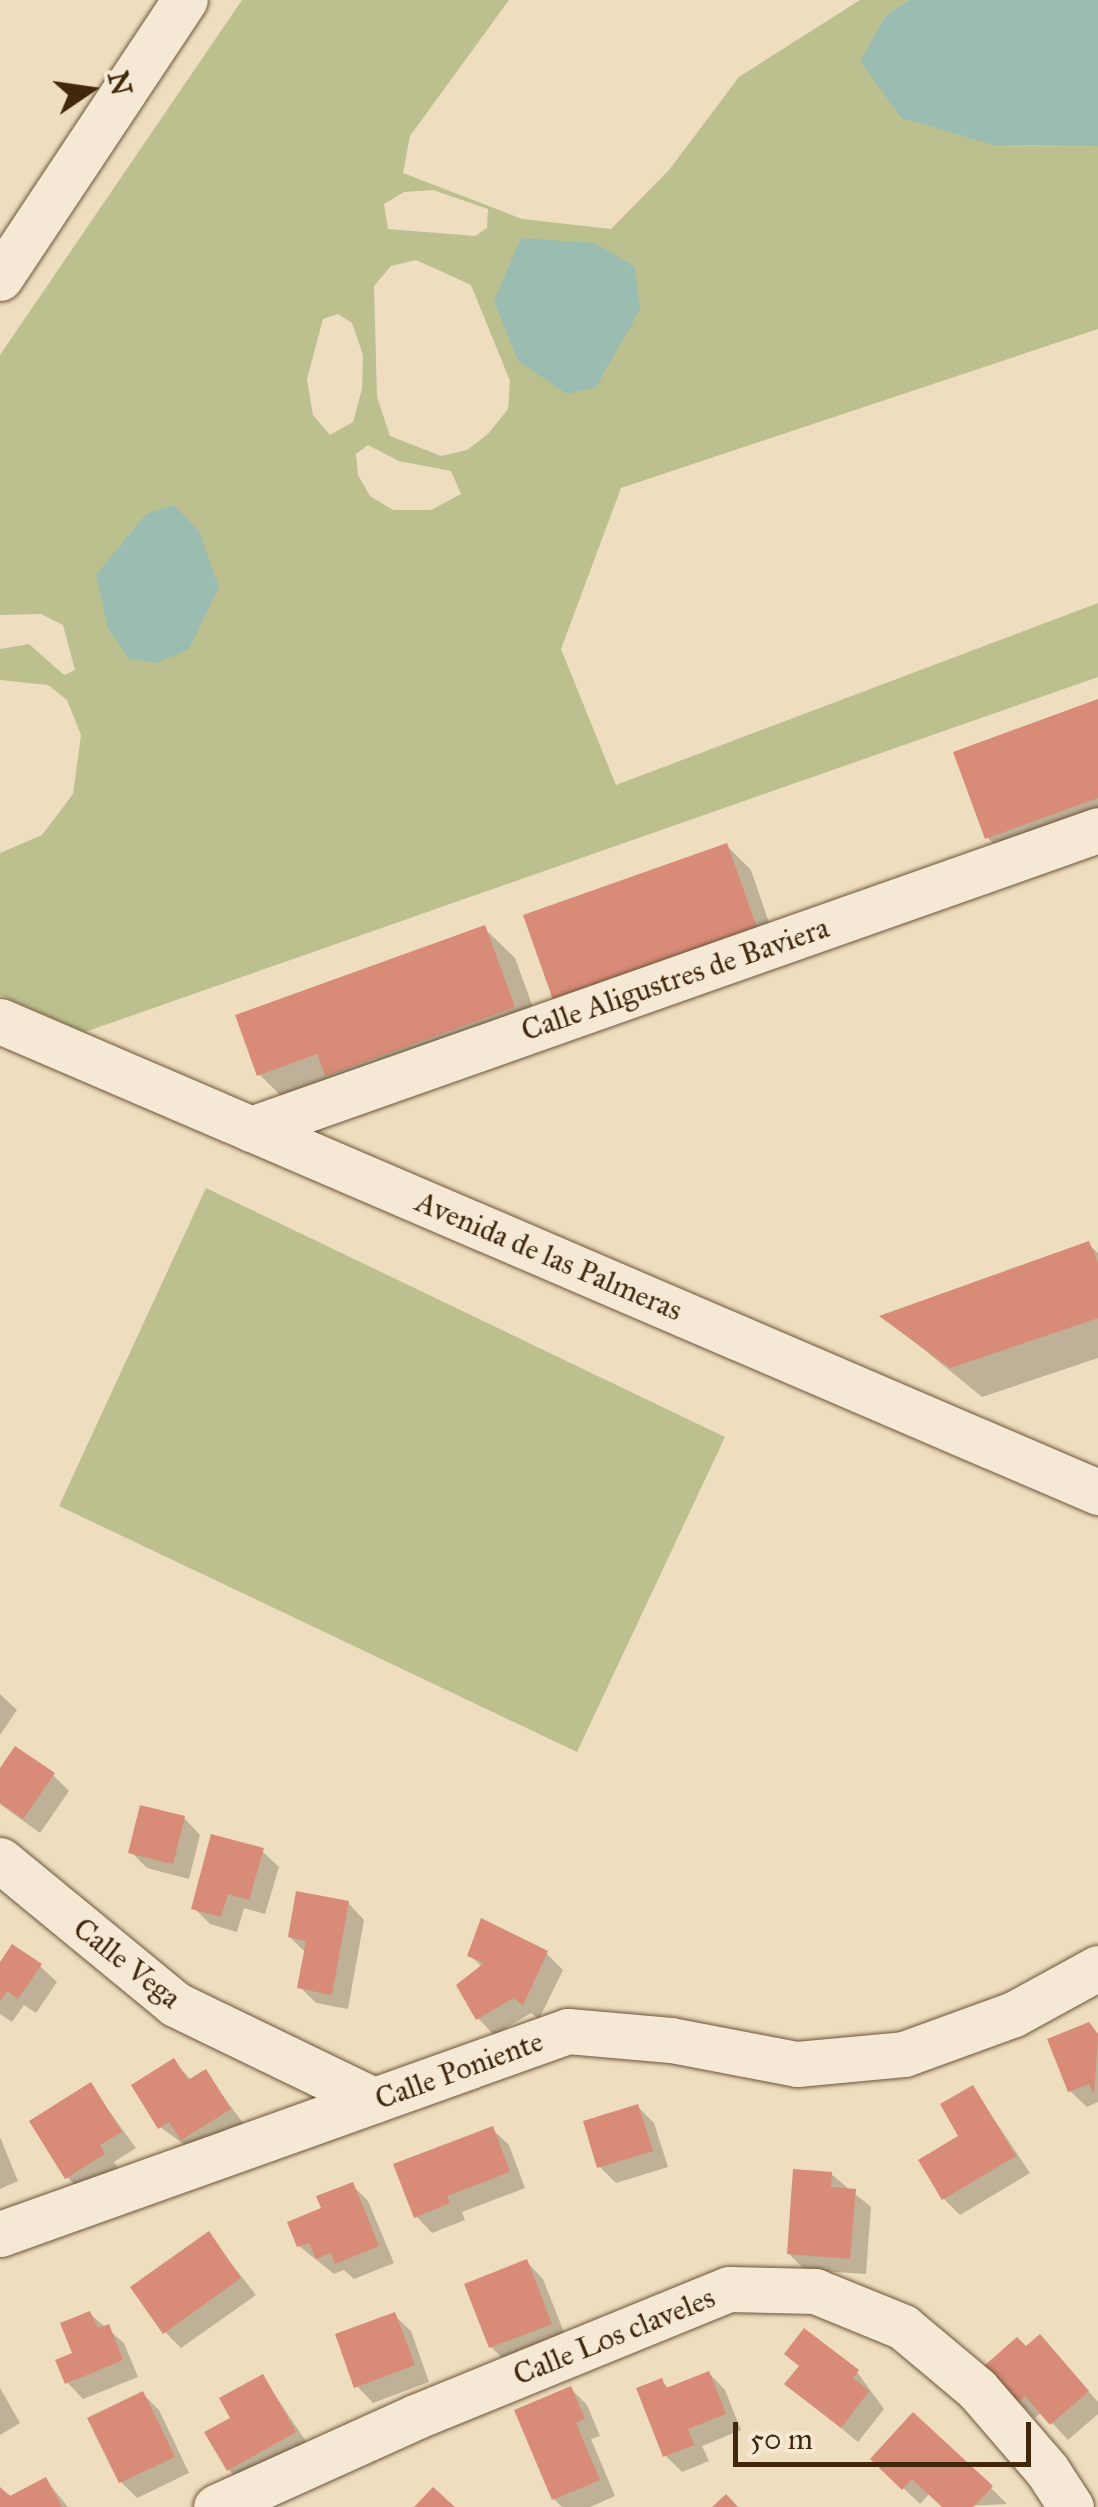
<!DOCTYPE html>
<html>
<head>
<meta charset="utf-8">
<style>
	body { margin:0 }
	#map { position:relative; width:1098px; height:2507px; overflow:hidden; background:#efddbf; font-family:"IM FELL Great Primer",serif }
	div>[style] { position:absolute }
	.green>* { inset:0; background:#bcc08f }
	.water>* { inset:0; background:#9abcb1 }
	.shadow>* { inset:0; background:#0003 }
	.building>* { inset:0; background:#d88b77 }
	.roads { filter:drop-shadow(0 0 2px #6c5438) drop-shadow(0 0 2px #6c5438) }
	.minor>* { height:45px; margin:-22.5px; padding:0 22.5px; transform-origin:22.5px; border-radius:22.5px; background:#f5e9d5 }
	span { translate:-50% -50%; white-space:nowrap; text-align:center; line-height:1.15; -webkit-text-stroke:9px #f5e9d5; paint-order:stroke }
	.street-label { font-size:30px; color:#41270b }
	.north { position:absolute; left:40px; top:40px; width:100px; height:100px; -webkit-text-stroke:8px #f5e9d5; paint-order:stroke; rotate:77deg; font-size:28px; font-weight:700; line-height:40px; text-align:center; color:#41270b }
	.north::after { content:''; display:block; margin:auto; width:35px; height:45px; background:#41270b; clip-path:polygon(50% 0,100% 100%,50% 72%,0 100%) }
	.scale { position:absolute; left:733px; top:2422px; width:298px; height:45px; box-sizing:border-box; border:5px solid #41270b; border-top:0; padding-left:12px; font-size:30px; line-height:35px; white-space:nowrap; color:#41270b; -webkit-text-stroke:8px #f5e9d5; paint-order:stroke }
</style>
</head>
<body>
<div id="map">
	<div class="green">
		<div style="clip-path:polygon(evenodd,242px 0,509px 0,410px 136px,403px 173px,522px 219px,611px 229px,669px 170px,739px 77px,860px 0,909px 0,886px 15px,994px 145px,1098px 146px,1098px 329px,621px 488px,561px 649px,616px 785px,1098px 603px,1098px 677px,85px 1032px,0 995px,0 853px,42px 835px,73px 794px,81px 735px,67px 700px,48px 685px,0 680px,0 649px,29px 644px,64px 675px,75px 670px,63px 625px,41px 614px,0 615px,0 355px,242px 0,433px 190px,488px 209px,487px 228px,475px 236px,388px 229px,384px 204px,404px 192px,433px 190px,242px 0,416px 260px,471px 285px,510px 381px,508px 409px,488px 434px,467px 450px,441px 456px,390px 436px,377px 397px,374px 286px,391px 266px,416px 260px,242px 0,338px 314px,352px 323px,363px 355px,362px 389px,353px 422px,330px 435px,313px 415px,307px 379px,323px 319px,338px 314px,242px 0,368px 445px,399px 461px,451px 471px,461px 494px,431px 510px,393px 510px,370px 496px,358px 475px,356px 454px,368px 445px)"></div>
		<div style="clip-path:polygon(206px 1188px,725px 1437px,577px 1752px,59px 1506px)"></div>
	</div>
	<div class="water">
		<div style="clip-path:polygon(909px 0,1098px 0,1098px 146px,994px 145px,901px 118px,860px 61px,886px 15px)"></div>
		<div style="clip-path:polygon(521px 238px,595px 243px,635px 267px,640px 310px,596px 387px,567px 394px,518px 361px,494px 301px)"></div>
		<div style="clip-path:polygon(174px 505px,199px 531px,219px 587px,189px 649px,157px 663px,129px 659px,108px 628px,96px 575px,146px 514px)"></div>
	</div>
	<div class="shadow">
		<div style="clip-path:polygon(1098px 702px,1098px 830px,1012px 862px,988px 838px)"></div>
		<div style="clip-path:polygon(727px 846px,751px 870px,779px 952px,579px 1022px)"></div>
		<div style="clip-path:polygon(484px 928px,515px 958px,544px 1038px,290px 1105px,260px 1075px)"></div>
		<div style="clip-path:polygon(1088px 1244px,1098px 1253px,1098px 1358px,982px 1397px,884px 1317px)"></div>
		<div style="clip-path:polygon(0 1694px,17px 1710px,0 1735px)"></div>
		<div style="clip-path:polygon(0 1773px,53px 1775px,69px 1791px,40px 1833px,0 1804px)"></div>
		<div style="clip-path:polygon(184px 1818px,200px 1835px,189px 1879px,147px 1868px,131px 1852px)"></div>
		<div style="clip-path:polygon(262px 1851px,279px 1867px,265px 1914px,244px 1908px,237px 1932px,210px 1924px,194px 1908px)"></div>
		<div style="clip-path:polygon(348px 1903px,364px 1920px,348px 2009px,316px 2003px,300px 1987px,306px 1953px,290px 1937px)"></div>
		<div style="clip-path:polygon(546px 1953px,563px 1970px,539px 2019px,531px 2013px,494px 2035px,478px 2018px,483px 1968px,470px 1955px)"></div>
		<div style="clip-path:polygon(0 1966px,40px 1966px,57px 1982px,36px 2013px,24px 2005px,12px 2022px,0 2014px)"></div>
		<div style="clip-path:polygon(1088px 2025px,1098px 2035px,1098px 2102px,1087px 2107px,1070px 2091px)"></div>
		<div style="clip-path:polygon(174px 2061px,192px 2081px,206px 2072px,245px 2126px,199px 2155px,160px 2127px)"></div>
		<div style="clip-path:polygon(90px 2085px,136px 2148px,114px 2162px,120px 2171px,83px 2193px,67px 2177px)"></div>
		<div style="clip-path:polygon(973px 2088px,1030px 2173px,960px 2215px,944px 2199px)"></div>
		<div style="clip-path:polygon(638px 2107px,654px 2123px,668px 2167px,616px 2183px,600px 2167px)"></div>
		<div style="clip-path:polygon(492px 2129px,509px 2145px,525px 2188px,462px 2212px,465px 2220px,432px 2233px,416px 2216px)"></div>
		<div style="clip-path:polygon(0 2137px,18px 2181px,0 2189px)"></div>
		<div style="clip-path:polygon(831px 2174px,871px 2207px,866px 2274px,805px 2270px,789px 2254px)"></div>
		<div style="clip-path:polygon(352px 2185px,368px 2201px,394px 2263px,354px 2279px,344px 2270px,334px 2274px,299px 2246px)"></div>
		<div style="clip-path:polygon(209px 2235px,256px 2295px,181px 2348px,165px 2332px)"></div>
		<div style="clip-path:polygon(527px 2262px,543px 2279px,567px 2340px,507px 2363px,491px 2347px)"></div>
		<div style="clip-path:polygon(90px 2314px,124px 2343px,138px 2377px,83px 2399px,67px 2382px)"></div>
		<div style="clip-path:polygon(394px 2315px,411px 2331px,429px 2382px,373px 2403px,357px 2386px)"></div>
		<div style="clip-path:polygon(1026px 2349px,1056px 2354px,1098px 2402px,1098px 2414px,1068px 2440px,1042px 2412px,1035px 2418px,1019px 2402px)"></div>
		<div style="clip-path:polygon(857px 2372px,884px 2409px,858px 2442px,787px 2384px)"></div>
		<div style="clip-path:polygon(709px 2373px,725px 2390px,741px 2430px,702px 2446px,709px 2461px,682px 2472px,665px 2455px,661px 2381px,670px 2389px)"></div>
		<div style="clip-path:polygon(263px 2377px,311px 2449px,245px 2486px,229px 2470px,233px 2419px)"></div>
		<div style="clip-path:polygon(0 2388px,20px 2423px,0 2435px)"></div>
		<div style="clip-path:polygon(571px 2389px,587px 2405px,600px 2436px,591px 2439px,615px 2496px,590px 2507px,562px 2507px,554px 2499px)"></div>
		<div style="clip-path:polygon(143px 2394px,159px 2410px,189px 2473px,137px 2498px,121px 2482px)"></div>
		<div style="clip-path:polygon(873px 2459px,991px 2488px,1007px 2504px,944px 2507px,930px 2493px,920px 2504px)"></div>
		<div style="clip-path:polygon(46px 2480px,68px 2507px,1px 2507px,0 2490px,13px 2497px)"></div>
	</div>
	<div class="building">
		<div style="clip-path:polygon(1098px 699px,1098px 798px,985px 839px,953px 752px)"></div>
		<div style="clip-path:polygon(727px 843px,757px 928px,553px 1000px,523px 915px)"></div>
		<div style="clip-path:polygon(485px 925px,515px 1007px,325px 1076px,317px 1054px,257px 1076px,235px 1015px)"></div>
		<div style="clip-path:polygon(1089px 1241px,1098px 1263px,1098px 1318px,950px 1368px,879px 1316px)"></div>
		<div style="clip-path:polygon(15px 1746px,55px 1773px,23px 1819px,0 1803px,0 1768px)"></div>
		<div style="clip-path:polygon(140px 1805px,185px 1816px,173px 1864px,128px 1853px)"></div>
		<div style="clip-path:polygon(211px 1834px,264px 1848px,249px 1900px,228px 1894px,221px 1917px,191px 1909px)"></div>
		<div style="clip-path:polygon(296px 1891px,349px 1901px,332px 1995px,297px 1988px,306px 1941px,288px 1937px)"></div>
		<div style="clip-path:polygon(481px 1918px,548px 1951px,523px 2005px,513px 1998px,476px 2020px,456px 1985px,484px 1963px,467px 1956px)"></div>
		<div style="clip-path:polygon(12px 1944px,42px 1964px,18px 1999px,7px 1991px,0 2001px,0 1962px)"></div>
		<div style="clip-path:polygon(1089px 2022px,1098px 2034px,1094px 2095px,1089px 2084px,1068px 2092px,1047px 2039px)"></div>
		<div style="clip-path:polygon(174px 2058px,188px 2080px,206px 2069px,231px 2109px,181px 2140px,169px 2122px,158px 2129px,131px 2085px)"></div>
		<div style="clip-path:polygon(91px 2082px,122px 2132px,100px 2145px,105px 2154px,65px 2179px,29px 2121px)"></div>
		<div style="clip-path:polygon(973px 2085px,1016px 2156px,942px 2200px,918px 2160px,958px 2136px,940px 2104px)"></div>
		<div style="clip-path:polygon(638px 2104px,653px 2151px,597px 2168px,583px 2121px)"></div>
		<div style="clip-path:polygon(493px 2126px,510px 2172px,447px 2196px,450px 2203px,414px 2218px,393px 2164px)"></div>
		<div style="clip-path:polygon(793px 2169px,832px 2172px,831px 2187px,856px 2189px,850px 2259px,787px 2254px)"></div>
		<div style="clip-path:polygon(353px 2182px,379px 2246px,335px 2264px,331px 2253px,316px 2259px,309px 2243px,297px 2247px,287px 2222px,321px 2208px,316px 2196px)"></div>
		<div style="clip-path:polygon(209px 2231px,241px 2278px,163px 2334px,130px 2287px)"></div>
		<div style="clip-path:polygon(527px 2259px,552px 2324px,489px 2348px,464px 2284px)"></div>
		<div style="clip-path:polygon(90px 2311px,98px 2328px,109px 2324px,123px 2360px,65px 2384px,55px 2360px,72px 2353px,60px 2323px)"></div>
		<div style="clip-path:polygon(395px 2312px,415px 2365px,354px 2388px,335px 2334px)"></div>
		<div style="clip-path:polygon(804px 2328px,859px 2370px,853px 2378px,869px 2391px,841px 2428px,784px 2384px,799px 2366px,784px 2354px)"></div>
		<div style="clip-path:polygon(1040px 2334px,1089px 2391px,1050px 2425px,1025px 2396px,1017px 2404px,984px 2366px,1017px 2337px,1026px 2346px)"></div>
		<div style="clip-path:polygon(709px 2371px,726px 2414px,688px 2429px,694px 2445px,663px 2457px,636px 2388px,662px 2378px,666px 2388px)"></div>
		<div style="clip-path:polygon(263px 2374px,296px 2432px,227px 2471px,204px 2432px,230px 2418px,219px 2398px)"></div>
		<div style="clip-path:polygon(571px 2386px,585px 2419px,576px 2423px,600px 2480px,552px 2500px,514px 2410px)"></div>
		<div style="clip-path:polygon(143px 2391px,175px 2457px,119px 2483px,87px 2418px)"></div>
		<div style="clip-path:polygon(913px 2412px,993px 2486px,973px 2507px,942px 2507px,912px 2479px,902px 2490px,870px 2459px)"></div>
		<div style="clip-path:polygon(46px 2477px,62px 2507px,0 2507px,0 2487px,10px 2496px)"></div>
		<div style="clip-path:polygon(433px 2487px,455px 2507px,414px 2507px)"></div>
		<div style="clip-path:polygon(726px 2494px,738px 2507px,712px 2507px)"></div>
	</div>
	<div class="roads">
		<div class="minor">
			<div style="left:0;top:278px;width:334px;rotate:-56.4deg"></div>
			<div style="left:0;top:1021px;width:1195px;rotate:23.22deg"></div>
			<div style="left:251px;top:1129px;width:898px;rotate:-19.44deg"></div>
			<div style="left:0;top:1860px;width:227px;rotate:39.4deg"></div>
			<div style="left:175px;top:2004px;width:221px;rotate:25.8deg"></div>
			<div style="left:0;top:2234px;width:603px;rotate:-19.67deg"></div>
			<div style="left:568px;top:2031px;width:103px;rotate:5deg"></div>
			<div style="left:671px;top:2040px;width:128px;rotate:10.8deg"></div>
			<div style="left:797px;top:2064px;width:107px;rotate:-5.3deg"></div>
			<div style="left:904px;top:2054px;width:117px;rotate:-20deg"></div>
			<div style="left:1014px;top:2014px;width:96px;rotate:-28.7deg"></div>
			<div style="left:216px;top:2507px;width:218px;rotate:-24.3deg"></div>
			<div style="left:415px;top:2417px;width:339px;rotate:-22.2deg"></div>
			<div style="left:729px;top:2289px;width:86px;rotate:1.3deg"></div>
			<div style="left:815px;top:2291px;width:95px;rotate:22.2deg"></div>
			<div style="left:903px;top:2327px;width:97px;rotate:40deg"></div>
			<div style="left:977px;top:2389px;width:107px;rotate:49.2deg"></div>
			<div style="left:1047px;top:2470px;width:44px;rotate:57deg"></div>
		</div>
	</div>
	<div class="street-label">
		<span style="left:675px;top:979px;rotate:-19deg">Calle Aligustres de Baviera</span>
		<span style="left:549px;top:1256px;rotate:23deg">Avenida de las Palmeras</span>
		<span style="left:127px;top:1963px;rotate:38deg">Calle Vega</span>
		<span style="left:459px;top:2070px;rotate:-20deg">Calle Poniente</span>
		<span style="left:614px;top:2336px;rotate:-22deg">Calle Los claveles</span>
	</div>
	<div class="north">N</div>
	<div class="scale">50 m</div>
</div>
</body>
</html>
